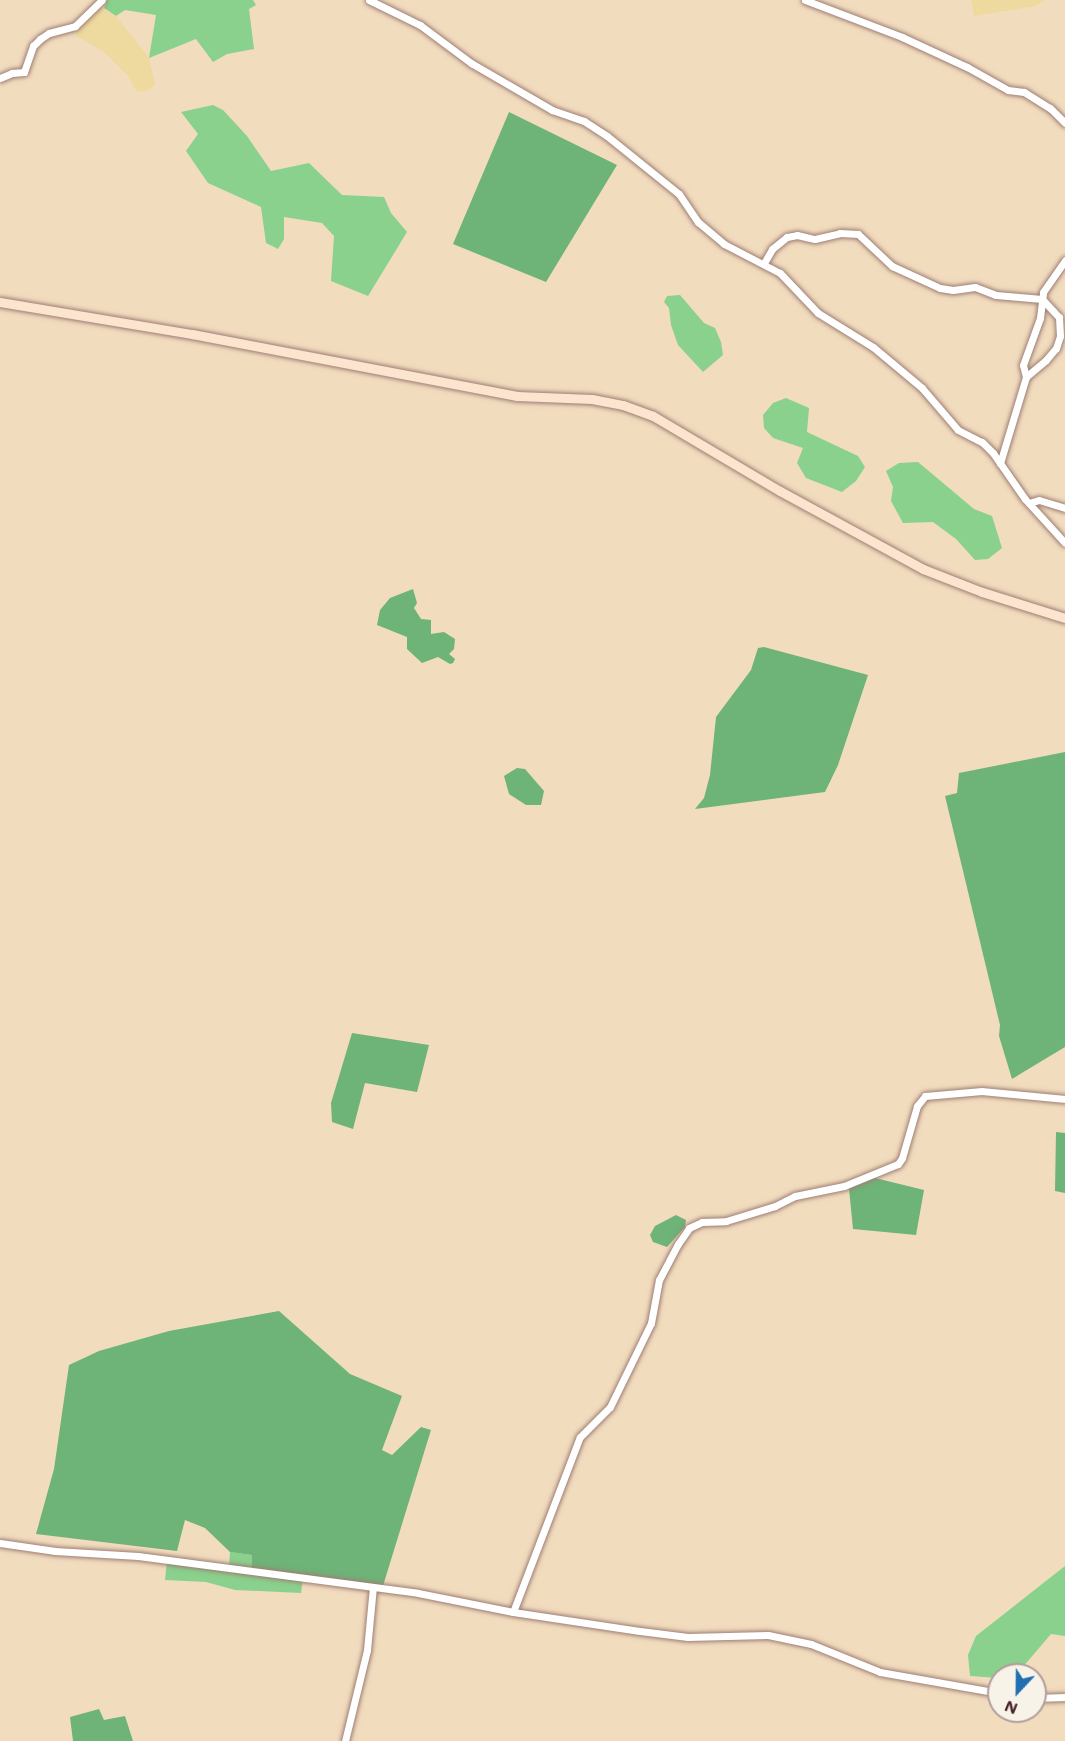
<!DOCTYPE html>
<html>
<head>
<meta charset="utf-8">
<style>
	body { margin:0 }
	#map { position:relative; width:1065px; height:1741px; overflow:hidden; background:#f2dcbe; font-family:Mali,sans-serif }
	div>[style] { position:absolute }
	.green>* { inset:0; background:#89d18c }
	.forest>* { inset:0; background:#6eb378 }
	.sand>* { inset:0; background:#eeda9e }
	.roads { filter:drop-shadow(0 0 2px #9e7e74) drop-shadow(0 0 2px #9e7e74) }
	.street>* { height:7px; margin:-3.5px; padding:0 3.5px; transform-origin:3.5px; border-radius:3.5px; background:#fff }
	.secondary>* { height:9px; margin:-4.5px; padding:0 4.5px; transform-origin:4.5px; border-radius:4.5px; background:#fbe5cf }
	span { translate:-50% -50%; white-space:nowrap; text-align:center; line-height:1.15; -webkit-text-stroke:4.5px #f7f3e8; paint-order:stroke }
	.north { position:absolute; left:987px; top:1663px; width:60px; height:60px; box-sizing:border-box; background:#f7f3e8; border:2px solid #b29e9c; border-radius:50%; rotate:202deg; font-size:16px; font-weight:700; line-height:24px; text-align:center; color:#4a1f2b }
	.north::after { content:''; display:block; margin:auto; width:21px; height:27px; background:#1f6fb2; clip-path:polygon(50% 0,100% 100%,50% 72%,0 100%) }
</style>
</head>
<body>
<div id="map">
	<div class="green">
		<div style="clip-path:polygon(107px 0,253px 0,256px 5px,249px 9px,254px 49px,227px 54px,213px 62px,196px 39px,149px 58px,156px 15px,125px 10px,116px 16px,104px 8px)"></div>
		<div style="clip-path:polygon(213px 105px,223px 110px,247px 136px,271px 171px,309px 163px,342px 195px,384px 197px,391px 213px,407px 232px,368px 296px,331px 281px,334px 236px,322px 223px,284px 217px,284px 239px,278px 249px,266px 243px,261px 207px,208px 183px,186px 151px,198px 134px,181px 112px)"></div>
		<div style="clip-path:polygon(680px 295px,704px 323px,715px 328px,721px 342px,723px 355px,703px 372px,678px 345px,671px 325px,669px 308px,664px 302px,667px 296px)"></div>
		<div style="clip-path:polygon(786px 398px,809px 408px,807px 432px,858px 456px,865px 467px,856px 481px,842px 492px,806px 478px,797px 463px,803px 448px,773px 438px,764px 428px,763px 415px,773px 403px)"></div>
		<div style="clip-path:polygon(918px 462px,974px 509px,992px 516px,1002px 548px,988px 559px,975px 560px,956px 539px,933px 522px,903px 523px,891px 501px,893px 487px,886px 471px,899px 463px)"></div>
		<div style="clip-path:polygon(230px 1552px,252px 1555px,251px 1571px,303px 1578px,301px 1593px,235px 1590px,206px 1582px,165px 1580px,167px 1560px,229px 1568px)"></div>
		<div style="clip-path:polygon(1065px 1566px,1065px 1636px,1051px 1634px,1016px 1675px,999px 1675px,999px 1678px,970px 1676px,968px 1655px,976px 1636px)"></div>
	</div>
	<div class="forest">
		<div style="clip-path:polygon(509px 112px,617px 165px,546px 282px,453px 244px)"></div>
		<div style="clip-path:polygon(413px 589px,417px 603px,414px 608px,421px 619px,431px 620px,431px 634px,444px 632px,455px 639px,454px 649px,449px 654px,455px 659px,453px 663px,450px 664px,438px 657px,422px 663px,407px 649px,407px 637px,377px 625px,380px 610px,390px 598px)"></div>
		<div style="clip-path:polygon(764px 647px,868px 675px,838px 765px,825px 792px,695px 809px,704px 798px,710px 775px,716px 717px,751px 670px,758px 648px)"></div>
		<div style="clip-path:polygon(1065px 752px,1065px 1047px,1012px 1079px,999px 1036px,1000px 1025px,945px 796px,957px 793px,959px 773px)"></div>
		<div style="clip-path:polygon(517px 768px,525px 769px,544px 791px,541px 805px,526px 805px,509px 794px,504px 776px)"></div>
		<div style="clip-path:polygon(352px 1033px,429px 1045px,417px 1092px,365px 1083px,353px 1129px,332px 1122px,331px 1103px)"></div>
		<div style="clip-path:polygon(1056px 1132px,1065px 1133px,1065px 1193px,1055px 1191px)"></div>
		<div style="clip-path:polygon(871px 1177px,924px 1190px,916px 1235px,853px 1229px,849px 1189px)"></div>
		<div style="clip-path:polygon(676px 1215px,686px 1220px,685px 1227px,667px 1247px,653px 1242px,650px 1235px,655px 1226px)"></div>
		<div style="clip-path:polygon(279px 1311px,350px 1374px,402px 1396px,382px 1450px,392px 1455px,421px 1427px,431px 1430px,382px 1589px,251px 1572px,252px 1555px,230px 1552px,205px 1528px,185px 1520px,177px 1551px,36px 1534px,54px 1469px,69px 1365px,99px 1351px,169px 1331px)"></div>
		<div style="clip-path:polygon(99px 1709px,104px 1720px,125px 1716px,133px 1741px,73px 1741px,70px 1717px)"></div>
	</div>
	<div class="sand">
		<div style="clip-path:polygon(971px 0,1045px 0,1036px 6px,974px 16px)"></div>
		<div style="clip-path:polygon(96px 6px,116px 16px,149px 58px,155px 84px,150px 90px,137px 92px,128px 76px,103px 51px,76px 36px,75px 26px)"></div>
	</div>
	<div class="roads">
		<div class="street">
			<div style="left:369px;top:0;width:57px;rotate:26.1deg"></div>
			<div style="left:420px;top:25px;width:64px;rotate:36.7deg"></div>
			<div style="left:471px;top:63px;width:94px;rotate:30.1deg"></div>
			<div style="left:552px;top:110px;width:34px;rotate:19deg"></div>
			<div style="left:584px;top:121px;width:27px;rotate:33deg"></div>
			<div style="left:607px;top:136px;width:92px;rotate:38.9deg"></div>
			<div style="left:679px;top:194px;width:34px;rotate:56deg"></div>
			<div style="left:698px;top:222px;width:34px;rotate:40deg"></div>
			<div style="left:724px;top:244px;width:63px;rotate:27.4deg"></div>
			<div style="left:780px;top:273px;width:55px;rotate:46.5deg"></div>
			<div style="left:818px;top:313px;width:65px;rotate:31.7deg"></div>
			<div style="left:873px;top:347px;width:64px;rotate:39.9deg"></div>
			<div style="left:922px;top:388px;width:55px;rotate:49.4deg"></div>
			<div style="left:958px;top:430px;width:27px;rotate:27deg"></div>
			<div style="left:982px;top:442px;width:16px;rotate:45deg"></div>
			<div style="left:993px;top:453px;width:56px;rotate:55.2deg"></div>
			<div style="left:1025px;top:499px;width:59px;rotate:47.7deg"></div>
			<div style="left:805px;top:0;width:104px;rotate:20.9deg"></div>
			<div style="left:902px;top:37px;width:72px;rotate:24.8deg"></div>
			<div style="left:967px;top:67px;width:47px;rotate:29.3deg"></div>
			<div style="left:1008px;top:90px;width:16px;rotate:7deg"></div>
			<div style="left:1024px;top:92px;width:31px;rotate:32deg"></div>
			<div style="left:1050px;top:108px;width:21px;rotate:45deg"></div>
			<div style="left:0;top:78px;width:13px;rotate:-23deg"></div>
			<div style="left:12px;top:73px;width:12px;rotate:-5deg"></div>
			<div style="left:24px;top:72px;width:28px;rotate:-71deg"></div>
			<div style="left:33px;top:46px;width:10px;rotate:-45deg"></div>
			<div style="left:40px;top:39px;width:11px;rotate:-34deg"></div>
			<div style="left:49px;top:33px;width:27px;rotate:-15deg"></div>
			<div style="left:75px;top:26px;width:37px;rotate:-44deg"></div>
			<div style="left:764px;top:263px;width:16px;rotate:-60deg"></div>
			<div style="left:772px;top:249px;width:19px;rotate:-39deg"></div>
			<div style="left:787px;top:237px;width:10px;rotate:-11deg"></div>
			<div style="left:797px;top:235px;width:18px;rotate:13deg"></div>
			<div style="left:815px;top:239px;width:26px;rotate:-13deg"></div>
			<div style="left:840px;top:233px;width:18px;rotate:3deg"></div>
			<div style="left:858px;top:234px;width:47px;rotate:43.3deg"></div>
			<div style="left:892px;top:266px;width:53px;rotate:24.6deg"></div>
			<div style="left:940px;top:288px;width:13px;rotate:9deg"></div>
			<div style="left:953px;top:290px;width:22px;rotate:-8deg"></div>
			<div style="left:975px;top:287px;width:22px;rotate:21deg"></div>
			<div style="left:996px;top:295px;width:46px;rotate:5deg"></div>
			<div style="left:1042px;top:299px;width:25px;rotate:47deg"></div>
			<div style="left:1059px;top:317px;width:19px;rotate:87deg"></div>
			<div style="left:1060px;top:336px;width:13px;rotate:108deg"></div>
			<div style="left:1056px;top:348px;width:16px;rotate:130deg"></div>
			<div style="left:1046px;top:360px;width:26px;rotate:140deg"></div>
			<div style="left:1026px;top:377px;width:90px;rotate:106.8deg"></div>
			<div style="left:1026px;top:377px;width:12px;rotate:-104deg"></div>
			<div style="left:1023px;top:365px;width:50px;rotate:-70.1deg"></div>
			<div style="left:1040px;top:318px;width:26px;rotate:-83deg"></div>
			<div style="left:1043px;top:292px;width:39px;rotate:-55deg"></div>
			<div style="left:1029px;top:503px;width:10px;rotate:-17deg"></div>
			<div style="left:1039px;top:500px;width:27px;rotate:17deg"></div>
			<div style="left:0;top:1543px;width:56px;rotate:8.3deg"></div>
			<div style="left:55px;top:1551px;width:83px;rotate:3.4deg"></div>
			<div style="left:138px;top:1556px;width:282px;rotate:7.5deg"></div>
			<div style="left:418px;top:1593px;width:97px;rotate:11.3deg"></div>
			<div style="left:513px;top:1612px;width:128px;rotate:8.5deg"></div>
			<div style="left:640px;top:1631px;width:48px;rotate:7.1deg"></div>
			<div style="left:688px;top:1637px;width:80px;rotate:-1.4deg"></div>
			<div style="left:768px;top:1635px;width:44px;rotate:11.8deg"></div>
			<div style="left:811px;top:1644px;width:74px;rotate:22.1deg"></div>
			<div style="left:880px;top:1672px;width:121px;rotate:10deg"></div>
			<div style="left:513px;top:1612px;width:187px;rotate:-69.1deg"></div>
			<div style="left:580px;top:1437px;width:42px;rotate:-45deg"></div>
			<div style="left:610px;top:1407px;width:93px;rotate:-64deg"></div>
			<div style="left:651px;top:1323px;width:44px;rotate:-79.5deg"></div>
			<div style="left:659px;top:1280px;width:41px;rotate:-62.2deg"></div>
			<div style="left:678px;top:1244px;width:19px;rotate:-55deg"></div>
			<div style="left:689px;top:1228px;width:14px;rotate:-25deg"></div>
			<div style="left:702px;top:1222px;width:24px;rotate:-2deg"></div>
			<div style="left:726px;top:1221px;width:51px;rotate:-17deg"></div>
			<div style="left:775px;top:1206px;width:22px;rotate:-27deg"></div>
			<div style="left:795px;top:1196px;width:50px;rotate:-11.5deg"></div>
			<div style="left:844px;top:1186px;width:58px;rotate:-22.2deg"></div>
			<div style="left:898px;top:1164px;width:7px;rotate:-56deg"></div>
			<div style="left:902px;top:1158px;width:54px;rotate:-73.9deg"></div>
			<div style="left:917px;top:1106px;width:13px;rotate:-51deg"></div>
			<div style="left:925px;top:1096px;width:57px;rotate:-5deg"></div>
			<div style="left:982px;top:1091px;width:83px;rotate:5.5deg"></div>
			<div style="left:1035px;top:1698px;width:30px;rotate:-2deg"></div>
			<div style="left:345px;top:1741px;width:94px;rotate:-76.4deg"></div>
			<div style="left:367px;top:1650px;width:63px;rotate:-84.6deg"></div>
		</div>
		<div class="secondary">
			<div style="left:0;top:302px;width:195px;rotate:9.5deg"></div>
			<div style="left:192px;top:334px;width:331px;rotate:10.8deg"></div>
			<div style="left:517px;top:396px;width:75px;rotate:2.3deg"></div>
			<div style="left:592px;top:399px;width:32px;rotate:11deg"></div>
			<div style="left:623px;top:405px;width:32px;rotate:20deg"></div>
			<div style="left:653px;top:416px;width:147px;rotate:30.6deg"></div>
			<div style="left:780px;top:491px;width:163px;rotate:28.6deg"></div>
			<div style="left:923px;top:569px;width:63px;rotate:21.3deg"></div>
			<div style="left:982px;top:592px;width:87px;rotate:17.4deg"></div>
		</div>
	</div>
	<div class="north">N</div>
</div>
</body>
</html>
